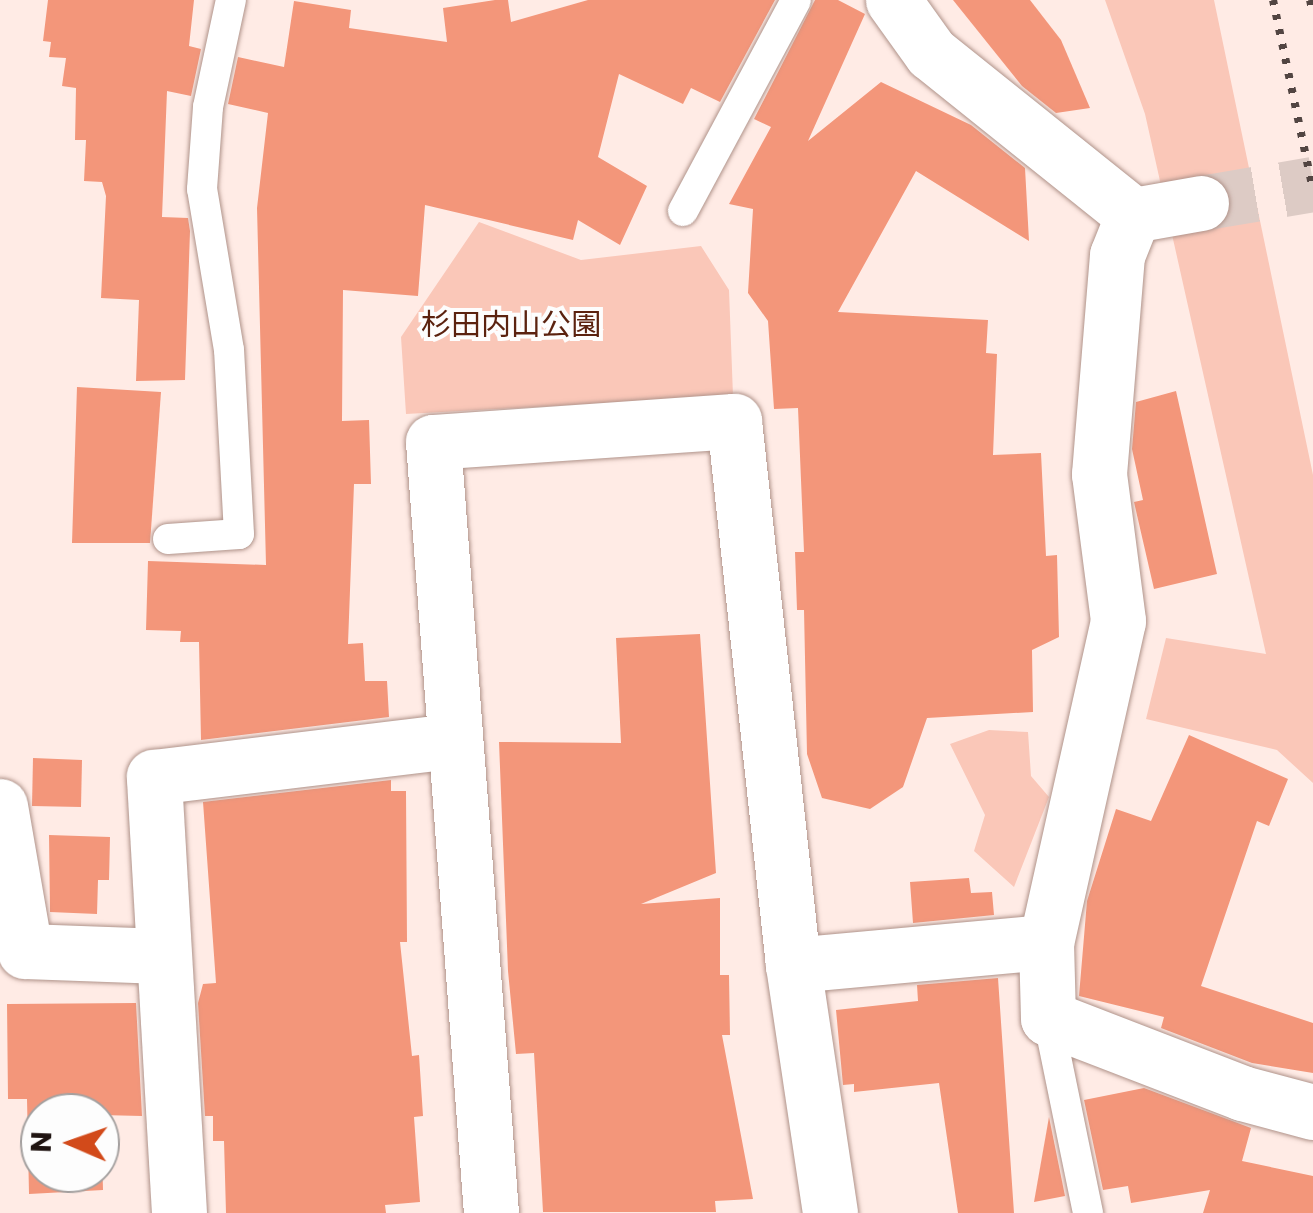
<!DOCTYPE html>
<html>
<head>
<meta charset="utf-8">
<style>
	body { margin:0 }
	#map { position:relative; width:1313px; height:1213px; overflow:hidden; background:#ffebe5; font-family:Poppins,"Noto Sans JP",sans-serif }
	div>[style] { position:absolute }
	.green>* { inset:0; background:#fac7b8 }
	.building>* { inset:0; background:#f3967a }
	.street-tunnel>* { height:55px; margin-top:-27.5px; transform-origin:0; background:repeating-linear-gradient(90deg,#ddcbc5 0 55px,transparent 0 83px) }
	.roads { filter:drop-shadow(0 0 2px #b0938a) drop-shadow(0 0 2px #b0938a) }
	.lane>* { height:30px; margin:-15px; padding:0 15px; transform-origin:15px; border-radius:15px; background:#fff }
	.street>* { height:55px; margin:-27.5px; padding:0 27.5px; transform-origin:27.5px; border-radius:27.5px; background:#fff }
	.rail>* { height:8px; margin-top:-4px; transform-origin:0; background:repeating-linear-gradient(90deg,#524542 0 5px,transparent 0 15px) }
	span { translate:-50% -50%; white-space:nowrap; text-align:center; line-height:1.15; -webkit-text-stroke:8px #fdfdfd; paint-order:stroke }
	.park-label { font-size:30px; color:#5b220f }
	.north { position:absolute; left:20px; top:1093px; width:100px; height:100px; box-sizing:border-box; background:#fdfdfd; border:2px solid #a4a09f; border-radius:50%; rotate:272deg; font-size:28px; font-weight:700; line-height:40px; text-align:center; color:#1f1411 }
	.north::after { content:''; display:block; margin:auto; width:35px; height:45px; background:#d24a1a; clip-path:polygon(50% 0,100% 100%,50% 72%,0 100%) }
</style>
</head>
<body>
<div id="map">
	<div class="green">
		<div style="clip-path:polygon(1105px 0,1214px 0,1313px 475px,1313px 783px,1277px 750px,1146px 719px,1166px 638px,1266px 654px,1145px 114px)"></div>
		<div style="clip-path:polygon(479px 222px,581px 260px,701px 246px,729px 290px,733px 396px,406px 414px,401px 337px)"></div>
		<div style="clip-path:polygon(989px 730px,1028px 732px,1031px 776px,1049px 797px,1014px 887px,974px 851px,985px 815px,950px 744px)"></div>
	</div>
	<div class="building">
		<div style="clip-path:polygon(48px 0,194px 0,189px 46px,201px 49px,191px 96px,167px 91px,162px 217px,188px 218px,190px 231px,185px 380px,136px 381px,139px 300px,101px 298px,106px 196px,102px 182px,84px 181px,86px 140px,75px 140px,76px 88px,62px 86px,66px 58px,49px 57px,51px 42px,43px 41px)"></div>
		<div style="clip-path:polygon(495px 0,508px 0,511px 22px,588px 0,775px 0,720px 102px,691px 88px,683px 104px,619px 74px,598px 157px,647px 186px,620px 245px,578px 220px,573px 240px,425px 205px,418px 296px,343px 290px,342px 421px,369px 420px,371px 484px,354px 484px,348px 644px,363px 643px,365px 681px,387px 681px,389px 717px,201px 740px,199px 642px,180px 642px,181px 631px,146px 630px,148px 561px,266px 565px,257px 208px,268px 113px,228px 104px,238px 57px,284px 67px,294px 1px,351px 10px,349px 28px,447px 42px,443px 8px)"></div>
		<div style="clip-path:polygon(815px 0,838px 0,865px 14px,808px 141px,881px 82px,971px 125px,1025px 168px,1029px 241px,916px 171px,838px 312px,988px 320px,986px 353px,997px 354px,993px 455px,1041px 453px,1046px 556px,1057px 555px,1059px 637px,1032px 650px,1033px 712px,927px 718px,903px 787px,870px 809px,822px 798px,807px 754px,804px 610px,797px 610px,795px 552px,804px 552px,798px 408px,774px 409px,768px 321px,748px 293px,753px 209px,729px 204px,771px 127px,754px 119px)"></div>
		<div style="clip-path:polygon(953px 0,1030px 0,1061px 40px,1090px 108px,1056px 113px,1022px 86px)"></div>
		<div style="clip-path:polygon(77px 387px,161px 392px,150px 543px,72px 543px)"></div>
		<div style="clip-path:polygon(1176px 391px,1217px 574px,1154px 589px,1134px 502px,1143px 500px,1132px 449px,1136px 402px)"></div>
		<div style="clip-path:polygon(700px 634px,716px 873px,641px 904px,720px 898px,720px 975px,729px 975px,730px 1035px,722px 1035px,753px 1199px,715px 1201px,716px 1212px,543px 1212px,534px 1053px,516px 1054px,508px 971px,499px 742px,621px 743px,616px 638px)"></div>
		<div style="clip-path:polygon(1189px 735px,1288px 779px,1269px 826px,1257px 821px,1201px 986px,1313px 1023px,1313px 1073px,1252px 1063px,1161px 1028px,1164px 1017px,1079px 996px,1087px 901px,1116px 809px,1151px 821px)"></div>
		<div style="clip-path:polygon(33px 758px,82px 760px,81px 807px,32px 806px)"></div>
		<div style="clip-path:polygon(391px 780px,391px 791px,406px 791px,407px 942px,400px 942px,412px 1056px,419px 1055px,423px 1116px,414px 1117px,420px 1202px,385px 1205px,386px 1213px,226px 1213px,224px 1141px,213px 1141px,213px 1116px,205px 1116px,198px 1003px,203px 984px,216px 983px,203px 802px)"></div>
		<div style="clip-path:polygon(49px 835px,110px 837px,109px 880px,98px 880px,97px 914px,50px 912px)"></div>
		<div style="clip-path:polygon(969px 878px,971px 893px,992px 892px,994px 915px,913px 923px,910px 882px)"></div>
		<div style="clip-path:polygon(998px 978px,1014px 1213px,958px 1213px,939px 1083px,854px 1092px,854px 1084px,843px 1085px,836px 1010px,918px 1001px,917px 985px)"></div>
		<div style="clip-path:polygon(evenodd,136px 1003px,142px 1116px,101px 1115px,103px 1190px,29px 1194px,27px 1099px,8px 1099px,7px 1004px,136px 1003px,40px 1113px,100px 1113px,100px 1173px,40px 1173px,40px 1113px)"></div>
		<div style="clip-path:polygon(1144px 1088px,1251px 1128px,1242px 1161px,1313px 1176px,1313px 1213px,1203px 1213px,1210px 1190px,1131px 1203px,1128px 1186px,1103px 1190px,1084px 1100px)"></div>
		<div style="clip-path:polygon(1049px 1117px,1065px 1196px,1034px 1202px)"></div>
	</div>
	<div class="street-tunnel">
		<div style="left:1201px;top:203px;width:114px;rotate:-9.6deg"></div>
	</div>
	<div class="roads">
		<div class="lane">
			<div style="left:683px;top:211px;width:239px;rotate:-61.8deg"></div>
			<div style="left:168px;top:539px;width:71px;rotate:-4deg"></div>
			<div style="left:239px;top:534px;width:184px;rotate:-93.1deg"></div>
			<div style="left:229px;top:350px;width:163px;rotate:-99.5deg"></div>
			<div style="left:202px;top:189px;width:82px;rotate:-85.8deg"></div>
			<div style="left:208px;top:107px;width:109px;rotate:-77.9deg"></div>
			<div style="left:1048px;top:1018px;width:199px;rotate:78.4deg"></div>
		</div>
		<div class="street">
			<div style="left:893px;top:0;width:65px;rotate:54.4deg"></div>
			<div style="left:931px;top:53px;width:259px;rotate:38.7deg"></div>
			<div style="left:1201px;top:203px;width:69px;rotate:170deg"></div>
			<div style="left:1133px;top:215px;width:43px;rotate:111.8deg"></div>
			<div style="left:1117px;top:255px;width:220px;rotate:94.7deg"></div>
			<div style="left:1099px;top:474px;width:148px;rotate:82.6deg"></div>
			<div style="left:1118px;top:621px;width:329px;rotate:102.6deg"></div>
			<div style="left:1046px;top:942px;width:76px;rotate:88.5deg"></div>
			<div style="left:1048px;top:1018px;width:208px;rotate:21.1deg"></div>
			<div style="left:1242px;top:1093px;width:73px;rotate:15deg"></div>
			<div style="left:0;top:806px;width:147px;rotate:80.2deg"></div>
			<div style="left:25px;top:951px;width:137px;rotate:2.1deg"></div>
			<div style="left:793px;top:965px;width:254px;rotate:-5.2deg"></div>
			<div style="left:179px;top:1213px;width:437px;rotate:-93.3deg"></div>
			<div style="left:154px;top:777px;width:299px;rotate:-6.9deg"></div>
			<div style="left:491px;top:1213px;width:773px;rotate:-94.3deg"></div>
			<div style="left:433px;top:442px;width:302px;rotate:-4deg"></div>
			<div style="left:734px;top:421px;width:547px;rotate:83.81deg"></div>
			<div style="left:793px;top:965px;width:251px;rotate:81.5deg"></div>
		</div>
	</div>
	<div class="rail">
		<div style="left:1273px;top:0;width:193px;rotate:78.1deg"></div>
		<div style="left:1310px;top:0;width:14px;rotate:78deg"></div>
	</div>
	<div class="park-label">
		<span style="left:511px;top:325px">杉田内山公園</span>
	</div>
	<div class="north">N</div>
</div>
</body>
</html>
